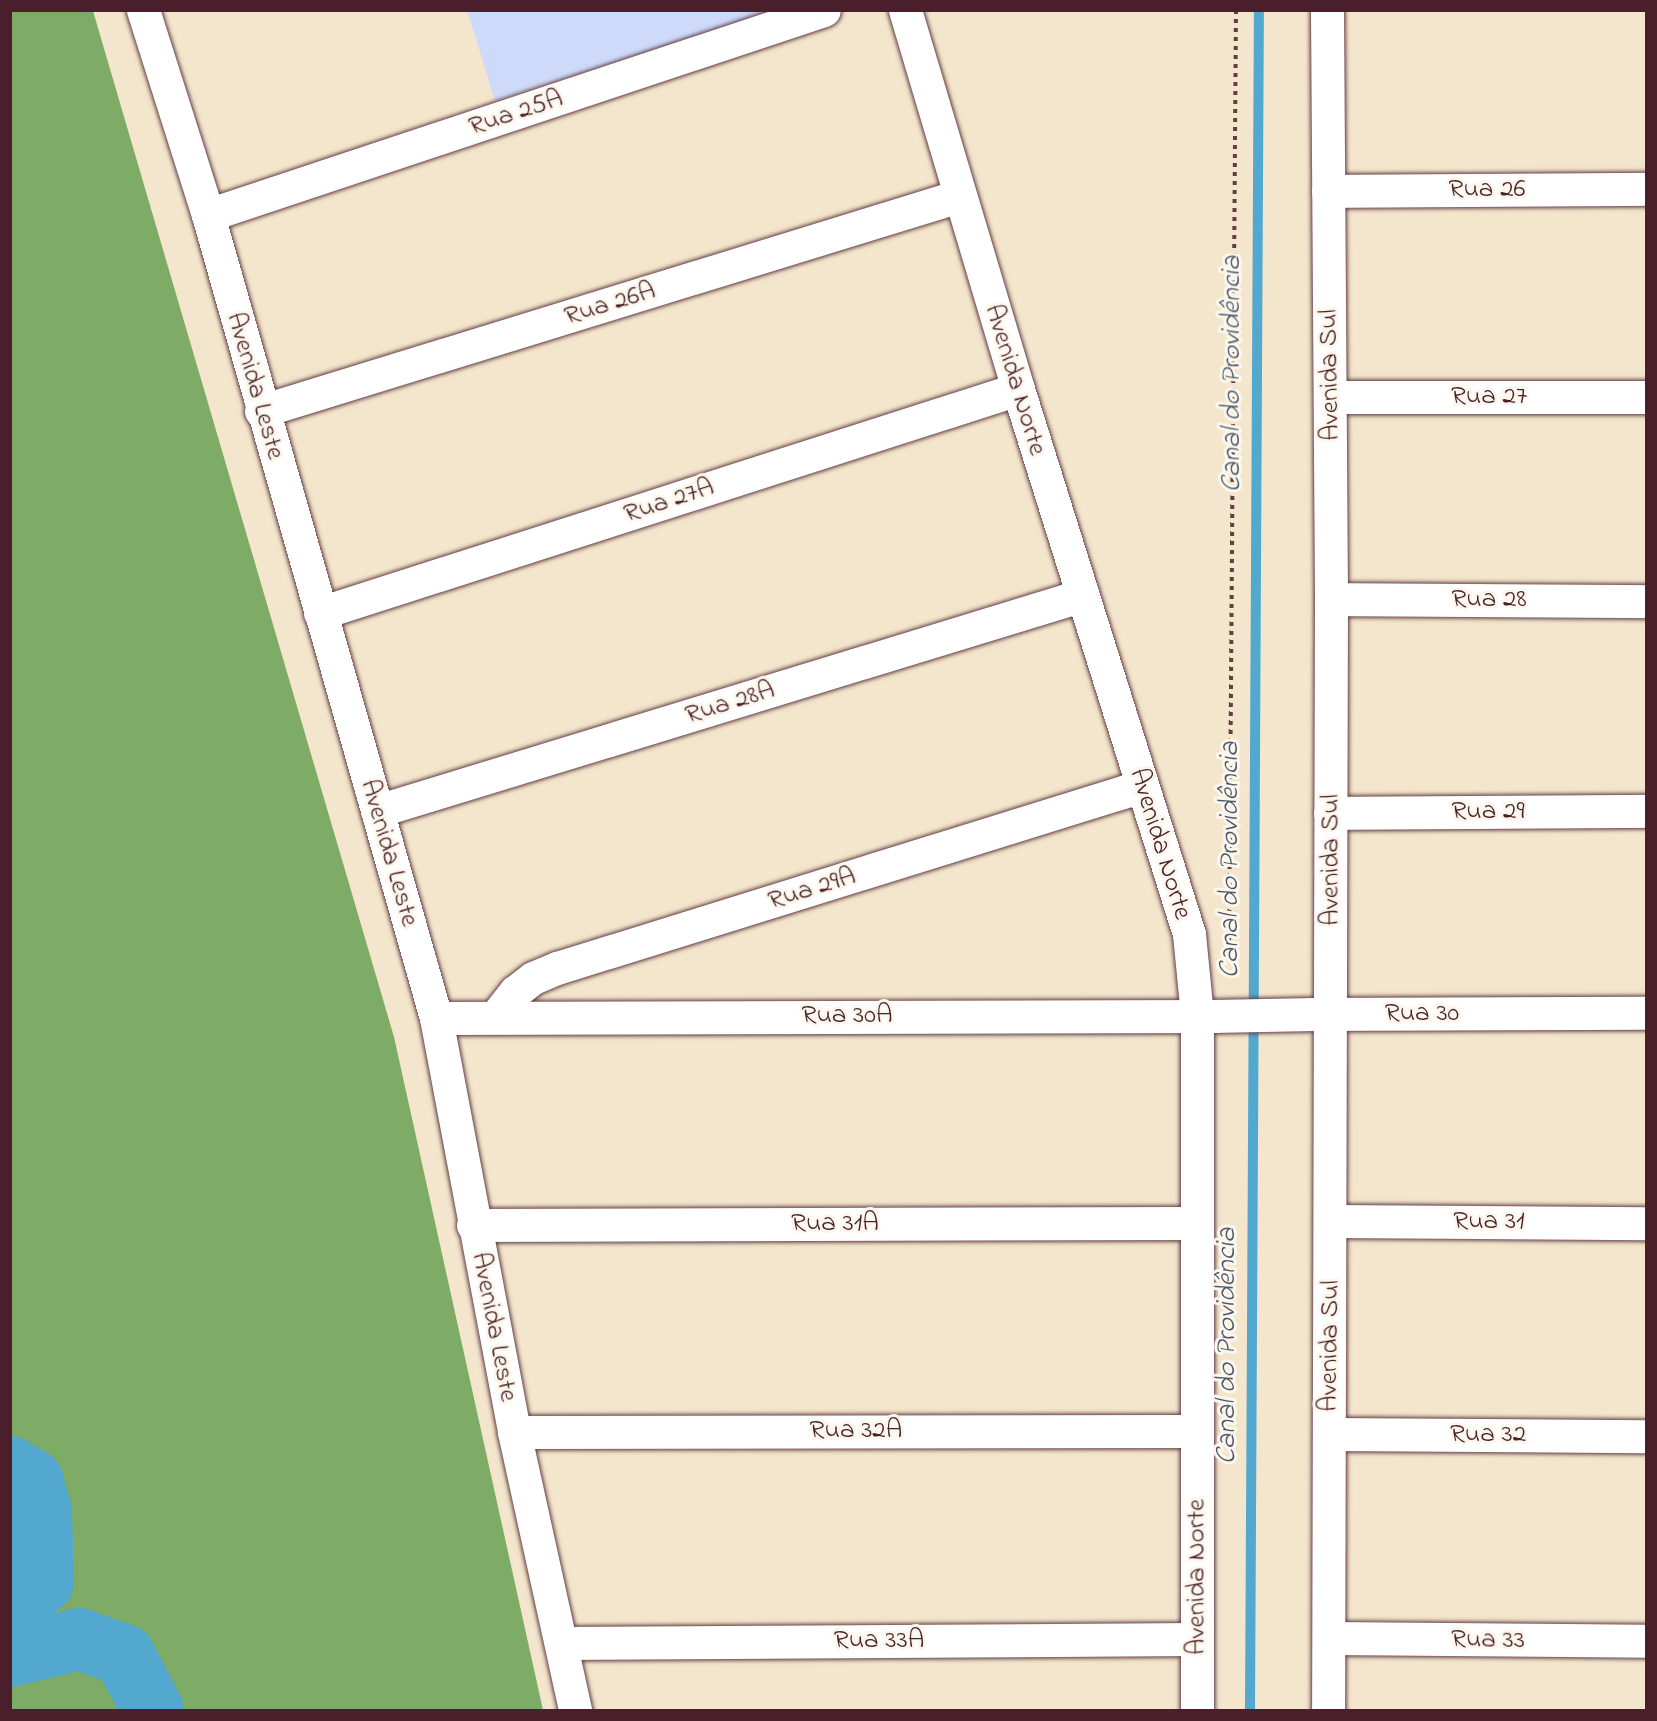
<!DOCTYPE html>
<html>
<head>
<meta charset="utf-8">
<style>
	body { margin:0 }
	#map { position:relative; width:1657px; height:1721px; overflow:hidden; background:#f4e6cd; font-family:"Indie Flower",sans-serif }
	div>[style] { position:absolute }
	.built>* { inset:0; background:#cedafa }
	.forest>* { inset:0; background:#7eac66 }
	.stream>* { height:10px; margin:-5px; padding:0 5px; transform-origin:5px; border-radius:5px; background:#52a8ce }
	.river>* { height:62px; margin:-31px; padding:0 31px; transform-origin:31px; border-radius:31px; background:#52a8ce }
	.path>* { height:4px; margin-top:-2px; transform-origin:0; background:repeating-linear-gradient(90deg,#643d43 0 4.5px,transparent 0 9px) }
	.roads { filter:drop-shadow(0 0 2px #643d43) drop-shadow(0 0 2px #643d43) }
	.minor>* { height:33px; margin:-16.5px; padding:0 16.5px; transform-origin:16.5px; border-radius:16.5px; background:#fff }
	.tertiary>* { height:33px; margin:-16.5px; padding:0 16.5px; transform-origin:16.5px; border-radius:16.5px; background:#fff }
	span { translate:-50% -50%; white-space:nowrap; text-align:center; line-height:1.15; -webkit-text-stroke:6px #fbf7ec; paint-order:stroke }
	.street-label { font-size:27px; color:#4a1f2b }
	.water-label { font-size:28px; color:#4d566c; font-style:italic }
	.frame { position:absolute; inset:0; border:12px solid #4a1f2b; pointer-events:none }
</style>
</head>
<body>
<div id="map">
	<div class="built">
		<div style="clip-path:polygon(467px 10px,774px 11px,495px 101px)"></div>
	</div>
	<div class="forest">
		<div style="clip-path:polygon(93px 11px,394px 1037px,543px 1710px,11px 1710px,10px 11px)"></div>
	</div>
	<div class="stream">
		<div style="left:1250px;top:1710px;width:1700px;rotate:-89.7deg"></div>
	</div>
	<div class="river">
		<div style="left:10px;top:1467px;width:26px;rotate:31deg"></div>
		<div style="left:32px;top:1480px;width:32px;rotate:74deg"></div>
		<div style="left:41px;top:1511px;width:71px;rotate:88.4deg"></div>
		<div style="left:43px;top:1582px;width:42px;rotate:141.8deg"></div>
		<div style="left:10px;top:1656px;width:71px;rotate:-13.8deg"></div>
		<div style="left:79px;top:1639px;width:48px;rotate:19.6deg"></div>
		<div style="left:124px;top:1655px;width:62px;rotate:62.2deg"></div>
	</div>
	<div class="path">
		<div style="left:1229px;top:959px;width:949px;rotate:-89.58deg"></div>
	</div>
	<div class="roads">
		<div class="minor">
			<div style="left:143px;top:10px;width:215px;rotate:72.4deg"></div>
			<div style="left:208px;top:215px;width:835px;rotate:74.15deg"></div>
			<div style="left:436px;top:1018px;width:421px;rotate:79.3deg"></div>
			<div style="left:514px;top:1432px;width:285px;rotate:77.6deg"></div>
			<div style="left:1328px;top:191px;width:318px;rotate:-0.4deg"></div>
			<div style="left:208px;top:215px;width:649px;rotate:-18.41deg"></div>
			<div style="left:1331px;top:397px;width:315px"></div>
			<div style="left:261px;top:411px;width:730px;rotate:-17.12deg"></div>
			<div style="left:1331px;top:599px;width:315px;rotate:0.4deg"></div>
			<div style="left:320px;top:613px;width:733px;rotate:-17.79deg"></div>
			<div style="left:377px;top:811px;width:738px;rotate:-17.01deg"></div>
			<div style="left:1330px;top:813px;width:316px;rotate:-0.4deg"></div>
			<div style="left:1311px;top:1014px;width:335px;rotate:-0.2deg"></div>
			<div style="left:496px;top:1016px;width:31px;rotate:-52deg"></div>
			<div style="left:515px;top:992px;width:23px;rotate:-38deg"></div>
			<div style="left:533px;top:978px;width:26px;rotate:-23deg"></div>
			<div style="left:557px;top:968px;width:613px;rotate:-17.28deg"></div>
			<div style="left:436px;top:1018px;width:779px;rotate:-0.15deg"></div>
			<div style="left:1331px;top:1221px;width:315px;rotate:0.4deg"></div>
			<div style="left:473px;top:1225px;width:724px;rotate:-0.16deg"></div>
			<div style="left:514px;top:1432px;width:683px;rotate:-0.08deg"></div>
			<div style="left:1329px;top:1434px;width:317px;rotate:0.4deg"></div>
			<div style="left:1329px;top:1638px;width:317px;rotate:0.5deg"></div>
			<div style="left:561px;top:1643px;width:636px;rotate:-0.36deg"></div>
		</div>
		<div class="tertiary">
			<div style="left:905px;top:10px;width:395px;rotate:73.4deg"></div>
			<div style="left:1018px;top:389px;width:571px;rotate:72.58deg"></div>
			<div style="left:1189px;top:934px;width:82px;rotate:84.4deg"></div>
			<div style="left:1197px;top:1016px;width:694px;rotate:90deg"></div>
			<div style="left:1327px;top:10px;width:589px;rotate:89.61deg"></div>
			<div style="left:1331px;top:599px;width:1111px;rotate:90.15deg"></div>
			<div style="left:1215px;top:1016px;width:96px;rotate:-1.2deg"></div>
		</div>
	</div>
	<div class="street-label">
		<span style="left:516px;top:113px;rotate:-18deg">Rua 25A</span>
		<span style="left:1487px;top:190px">Rua 26</span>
		<span style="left:610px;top:304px;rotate:-17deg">Rua 26A</span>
		<span style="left:1330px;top:375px;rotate:-91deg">Avenida Sul</span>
		<span style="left:1015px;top:380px;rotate:73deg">Avenida Norte</span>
		<span style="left:255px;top:386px;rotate:74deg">Avenida Leste</span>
		<span style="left:1489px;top:397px">Rua 27</span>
		<span style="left:669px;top:501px;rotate:-18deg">Rua 27A</span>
		<span style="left:1489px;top:600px">Rua 28</span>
		<span style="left:730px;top:703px;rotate:-17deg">Rua 28A</span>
		<span style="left:1488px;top:812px">Rua 29</span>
		<span style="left:1160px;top:844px;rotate:73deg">Avenida Norte</span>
		<span style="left:389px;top:853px;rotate:74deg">Avenida Leste</span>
		<span style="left:1331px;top:860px;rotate:-90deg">Avenida Sul</span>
		<span style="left:812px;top:889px;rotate:-17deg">Rua 29A</span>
		<span style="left:1422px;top:1014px">Rua 30</span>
		<span style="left:847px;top:1016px">Rua 30A</span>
		<span style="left:1489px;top:1222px">Rua 31</span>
		<span style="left:835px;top:1224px">Rua 31A</span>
		<span style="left:494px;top:1327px;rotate:79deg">Avenida Leste</span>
		<span style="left:1330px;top:1346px;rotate:-89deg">Avenida Sul</span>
		<span style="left:856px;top:1431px">Rua 32A</span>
		<span style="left:1488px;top:1435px">Rua 32</span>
		<span style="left:1197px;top:1577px;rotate:-90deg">Avenida Norte</span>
		<span style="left:1488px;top:1640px;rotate:1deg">Rua 33</span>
		<span style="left:879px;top:1641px">Rua 33A</span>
	</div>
	<div class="water-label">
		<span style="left:1233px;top:374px;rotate:-90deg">Canal do Providência</span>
		<span style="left:1231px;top:860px;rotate:-90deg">Canal do Providência</span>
		<span style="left:1228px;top:1346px;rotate:-90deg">Canal do Providência</span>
	</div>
	<div class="frame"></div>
</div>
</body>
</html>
